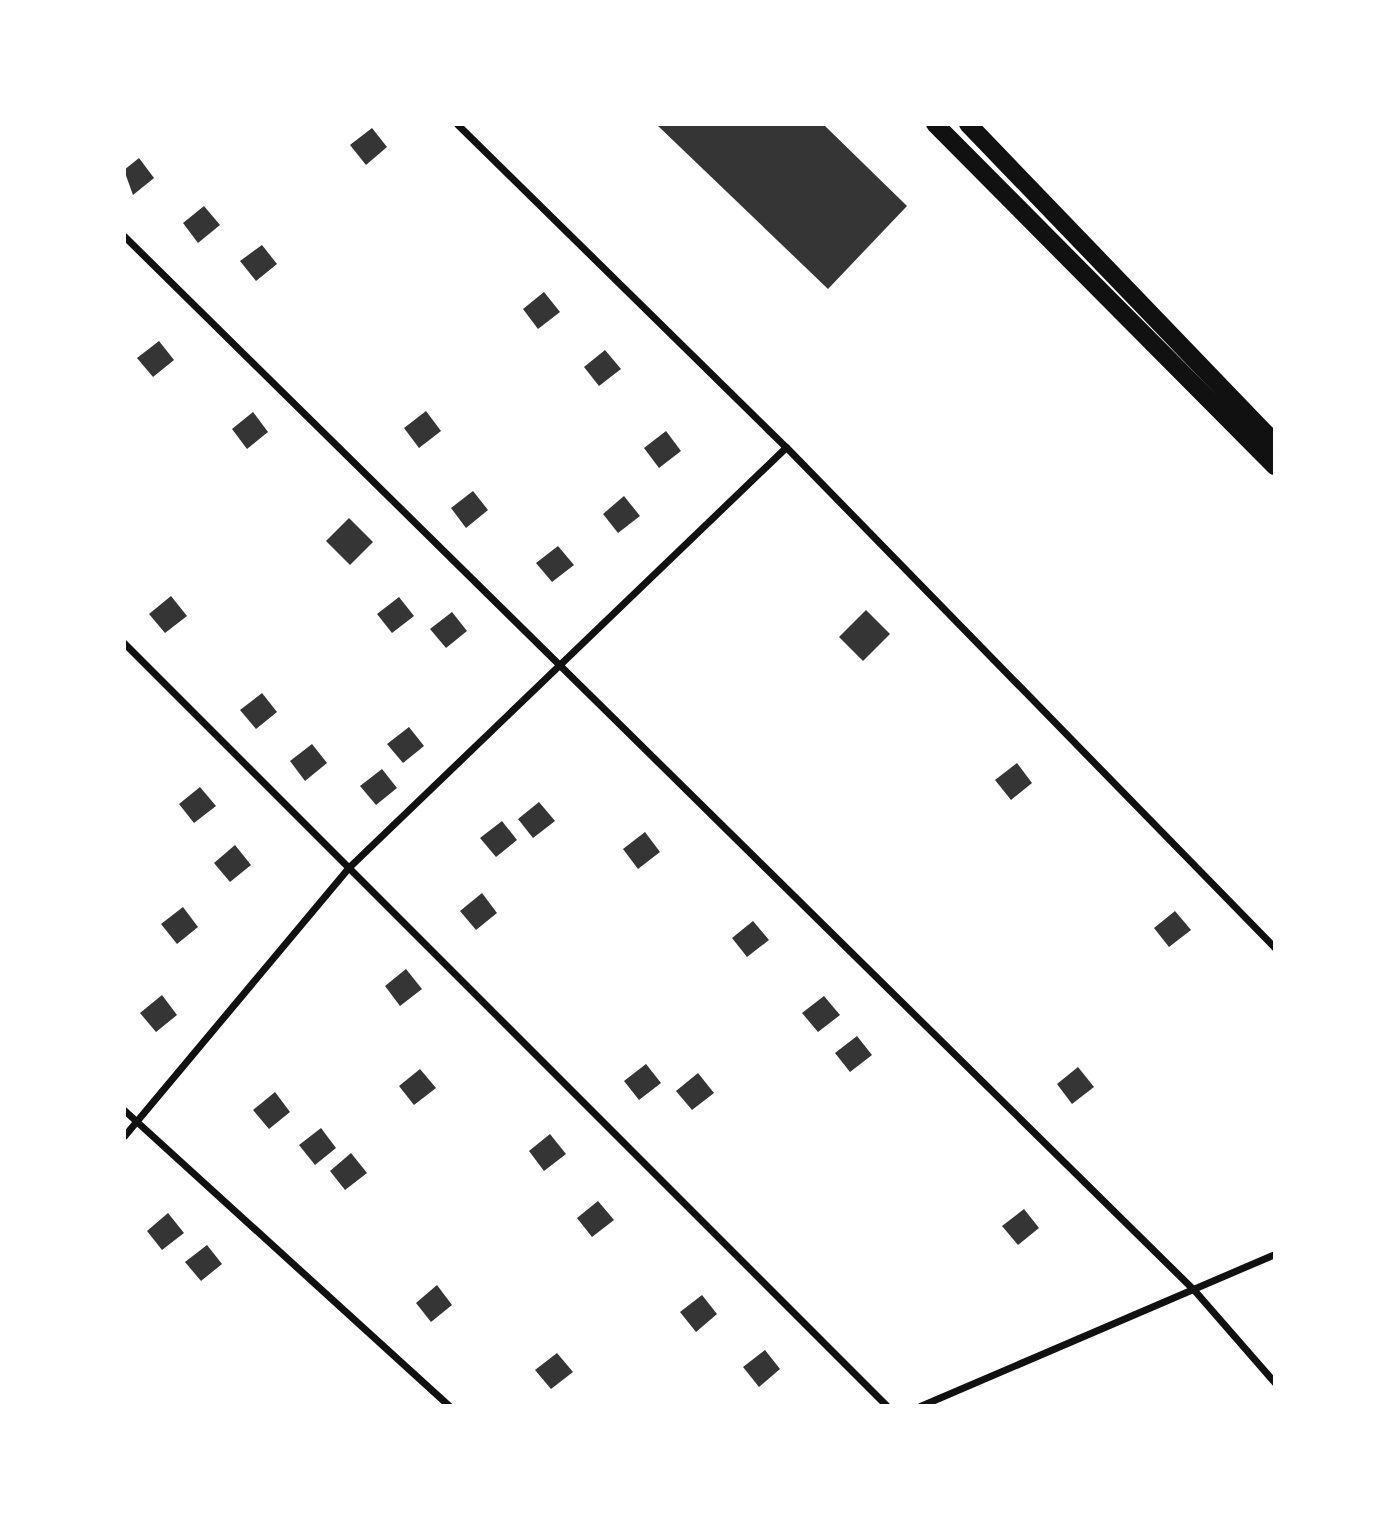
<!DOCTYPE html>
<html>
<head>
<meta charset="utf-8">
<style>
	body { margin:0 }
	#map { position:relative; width:1399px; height:1530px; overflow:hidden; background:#fff; font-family:Mulish,sans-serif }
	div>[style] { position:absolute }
	.building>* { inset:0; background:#353535 }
	.minor>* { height:7px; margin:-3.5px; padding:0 3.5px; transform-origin:3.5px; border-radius:3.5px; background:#111 }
	.trunk>* { height:18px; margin:-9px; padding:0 9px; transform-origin:9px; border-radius:9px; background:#111 }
	span { translate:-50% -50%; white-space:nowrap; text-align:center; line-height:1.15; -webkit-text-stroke:5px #fff; paint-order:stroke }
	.frame { position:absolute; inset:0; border:126px solid #fff; pointer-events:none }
</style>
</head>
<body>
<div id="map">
	<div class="building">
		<div style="clip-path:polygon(656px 124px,823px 124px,907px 206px,828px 289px)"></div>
		<div style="clip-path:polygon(372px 128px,387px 147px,366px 165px,350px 145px)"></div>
		<div style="clip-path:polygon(139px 158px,154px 178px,133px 195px,124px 170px)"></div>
		<div style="clip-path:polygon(204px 206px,220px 225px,198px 243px,183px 223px)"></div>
		<div style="clip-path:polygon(262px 245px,277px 264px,256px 281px,240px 261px)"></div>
		<div style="clip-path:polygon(544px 292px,560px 312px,538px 329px,523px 309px)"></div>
		<div style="clip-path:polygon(159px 341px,174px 360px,153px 377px,137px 358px)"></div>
		<div style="clip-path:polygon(605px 350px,621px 369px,599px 386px,584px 367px)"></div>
		<div style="clip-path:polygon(426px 411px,441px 431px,419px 448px,404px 428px)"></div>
		<div style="clip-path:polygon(253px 412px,268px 432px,247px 449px,232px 429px)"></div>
		<div style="clip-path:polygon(666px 431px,681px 451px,659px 468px,644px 448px)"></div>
		<div style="clip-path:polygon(473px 491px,488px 510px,466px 528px,451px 508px)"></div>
		<div style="clip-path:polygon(624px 496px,640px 516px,618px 533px,603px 514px)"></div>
		<div style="clip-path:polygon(349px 518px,373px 542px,350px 565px,326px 541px)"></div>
		<div style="clip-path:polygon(558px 546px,574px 565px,552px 582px,536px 563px)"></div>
		<div style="clip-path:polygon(171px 596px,187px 616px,165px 633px,149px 614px)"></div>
		<div style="clip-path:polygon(399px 597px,414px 616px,392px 633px,377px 614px)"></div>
		<div style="clip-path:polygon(866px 610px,890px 634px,863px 661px,839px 637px)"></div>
		<div style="clip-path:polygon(452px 612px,467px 631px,446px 648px,430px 629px)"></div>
		<div style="clip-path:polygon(262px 693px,277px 712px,256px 729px,240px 710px)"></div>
		<div style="clip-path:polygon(409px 727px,424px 746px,403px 763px,387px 744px)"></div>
		<div style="clip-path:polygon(312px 744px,327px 763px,305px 781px,290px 761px)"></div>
		<div style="clip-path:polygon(1017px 763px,1032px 783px,1011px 800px,995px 780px)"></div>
		<div style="clip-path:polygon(382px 769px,397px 788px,376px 805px,360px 786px)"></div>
		<div style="clip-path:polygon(200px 787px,216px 806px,194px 823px,179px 804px)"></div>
		<div style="clip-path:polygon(539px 802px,555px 821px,533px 838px,518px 819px)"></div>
		<div style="clip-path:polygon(502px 821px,517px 840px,496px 857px,480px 838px)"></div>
		<div style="clip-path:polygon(645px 832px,660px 852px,638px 869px,623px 849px)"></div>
		<div style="clip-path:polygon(235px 845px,251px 865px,230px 882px,214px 863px)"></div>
		<div style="clip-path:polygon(482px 893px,497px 913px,476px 930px,460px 911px)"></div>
		<div style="clip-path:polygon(183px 907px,198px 927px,177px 944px,161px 924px)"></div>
		<div style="clip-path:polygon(1175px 911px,1191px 930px,1169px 947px,1154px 928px)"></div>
		<div style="clip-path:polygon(753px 921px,769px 940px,747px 957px,732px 938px)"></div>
		<div style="clip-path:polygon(406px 969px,422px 989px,400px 1006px,385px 986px)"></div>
		<div style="clip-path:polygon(162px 995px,177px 1015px,156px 1032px,140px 1013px)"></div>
		<div style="clip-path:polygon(824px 996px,840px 1015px,818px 1032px,802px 1013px)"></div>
		<div style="clip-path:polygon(857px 1036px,872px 1055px,850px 1072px,835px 1053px)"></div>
		<div style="clip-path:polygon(646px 1064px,661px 1083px,639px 1100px,624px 1081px)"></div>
		<div style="clip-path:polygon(1078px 1067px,1094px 1087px,1072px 1104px,1057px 1084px)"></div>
		<div style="clip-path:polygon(420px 1069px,436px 1088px,414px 1105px,399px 1086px)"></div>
		<div style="clip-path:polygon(698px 1073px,714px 1093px,692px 1110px,676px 1091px)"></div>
		<div style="clip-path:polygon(275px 1092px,290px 1112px,269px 1129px,253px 1110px)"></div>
		<div style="clip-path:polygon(321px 1128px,336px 1148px,315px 1165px,299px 1145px)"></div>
		<div style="clip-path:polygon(550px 1134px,566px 1154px,544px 1171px,529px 1151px)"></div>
		<div style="clip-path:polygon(351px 1153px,367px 1173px,345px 1190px,330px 1171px)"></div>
		<div style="clip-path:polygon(598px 1201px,614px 1220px,592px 1237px,577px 1218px)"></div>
		<div style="clip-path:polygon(1024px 1209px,1039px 1228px,1018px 1245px,1002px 1226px)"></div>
		<div style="clip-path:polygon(168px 1213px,184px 1233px,162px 1250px,147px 1231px)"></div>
		<div style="clip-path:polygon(207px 1245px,222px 1264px,201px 1281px,185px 1262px)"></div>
		<div style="clip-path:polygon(437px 1285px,452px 1305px,431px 1322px,416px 1303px)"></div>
		<div style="clip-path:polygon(702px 1295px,717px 1314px,696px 1332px,680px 1312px)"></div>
		<div style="clip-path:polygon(765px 1350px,780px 1369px,759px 1387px,743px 1367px)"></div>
		<div style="clip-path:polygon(557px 1353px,573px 1372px,551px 1389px,535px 1370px)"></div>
	</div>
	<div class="minor">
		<div style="left:457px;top:124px;width:461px;rotate:44.5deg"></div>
		<div style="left:786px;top:447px;width:700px;rotate:45.69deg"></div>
		<div style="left:124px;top:236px;width:1502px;rotate:44.57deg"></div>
		<div style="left:1194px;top:1290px;width:123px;rotate:48.9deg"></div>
		<div style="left:124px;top:643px;width:1079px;rotate:45deg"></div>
		<div style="left:124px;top:1110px;width:440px;rotate:42.3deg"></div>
		<div style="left:124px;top:1136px;width:351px;rotate:-50.1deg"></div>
		<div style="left:349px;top:867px;width:606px;rotate:-43.86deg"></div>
		<div style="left:920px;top:1406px;width:386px;rotate:-23.2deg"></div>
	</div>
	<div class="trunk">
		<div style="left:935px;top:124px;width:482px;rotate:45.2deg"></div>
		<div style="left:968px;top:124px;width:443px;rotate:46.1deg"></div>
	</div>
	<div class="frame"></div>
</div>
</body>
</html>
